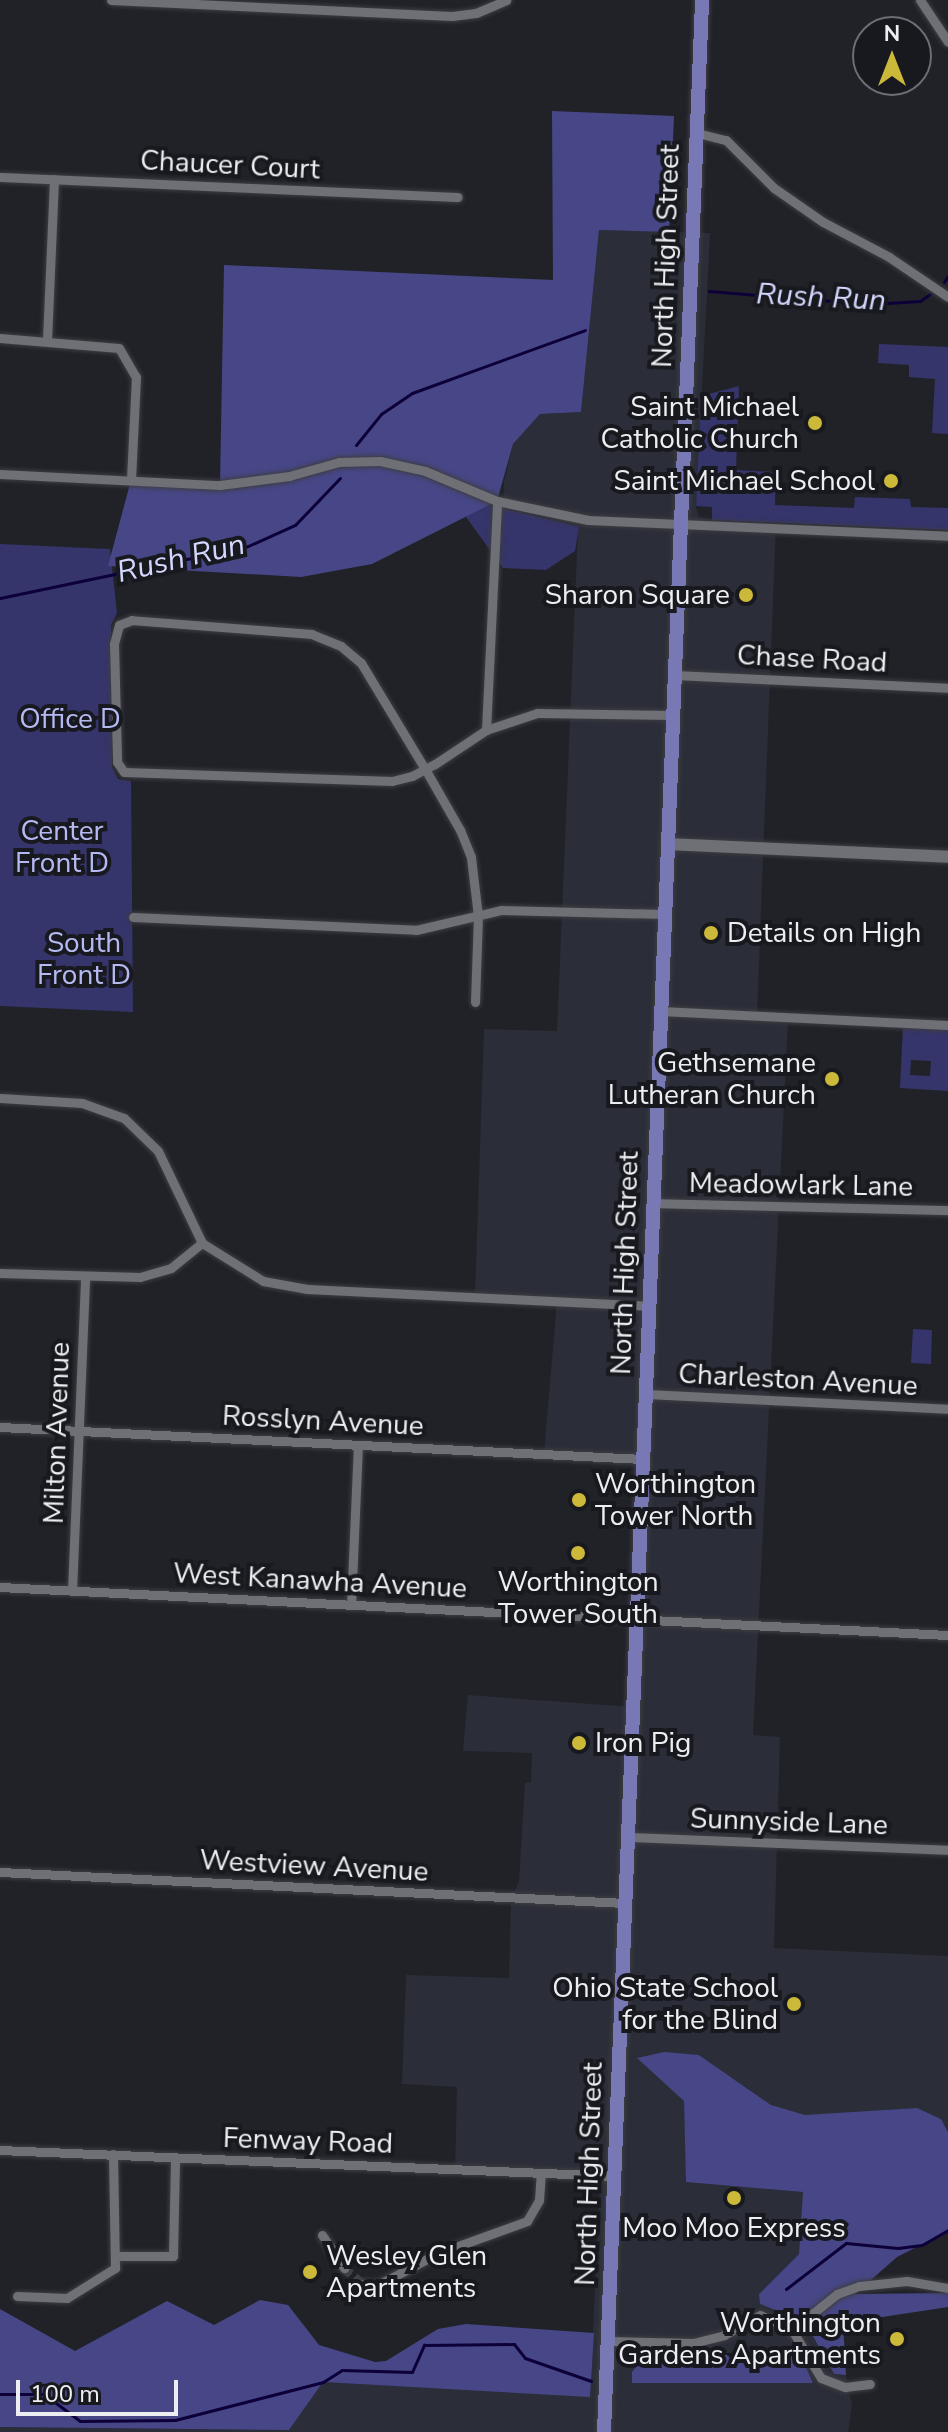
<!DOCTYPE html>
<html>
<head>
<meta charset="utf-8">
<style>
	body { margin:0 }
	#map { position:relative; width:948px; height:2432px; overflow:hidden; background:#212228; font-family:"Nunito Sans",sans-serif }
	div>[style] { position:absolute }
	.built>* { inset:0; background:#2b2d38 }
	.green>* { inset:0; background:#35356b }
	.forest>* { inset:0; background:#474787 }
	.stream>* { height:3px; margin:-1.5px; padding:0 1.5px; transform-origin:1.5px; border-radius:1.5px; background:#0d0039 }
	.minor-tunnel>* { height:9px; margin-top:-4.5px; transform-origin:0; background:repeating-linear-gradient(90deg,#404146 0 9px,transparent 0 13.5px) }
	.roads { filter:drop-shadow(0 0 2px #3d3d42) drop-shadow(0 0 2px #3d3d42) }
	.minor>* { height:9px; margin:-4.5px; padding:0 4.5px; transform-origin:4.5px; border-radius:4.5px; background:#6f6f76 }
	.secondary>* { height:12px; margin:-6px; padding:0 6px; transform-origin:6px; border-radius:6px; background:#6f6f76 }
	.primary>* { height:14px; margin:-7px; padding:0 7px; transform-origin:7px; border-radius:7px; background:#7778b4 }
	.dots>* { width:22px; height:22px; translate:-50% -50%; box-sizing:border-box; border:4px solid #18191e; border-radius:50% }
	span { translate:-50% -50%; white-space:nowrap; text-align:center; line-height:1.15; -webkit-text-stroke:8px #18191e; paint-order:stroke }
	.street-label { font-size:28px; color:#edeef2 }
	.poi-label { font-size:28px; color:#edeef2 }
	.right { translate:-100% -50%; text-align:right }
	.left { translate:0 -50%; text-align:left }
	.park-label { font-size:28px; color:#b5b9f2 }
	.water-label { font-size:30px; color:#d3d7fe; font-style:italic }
	.north { position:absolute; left:852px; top:16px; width:80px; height:80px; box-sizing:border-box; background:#18191e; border:2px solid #6d6e73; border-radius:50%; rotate:0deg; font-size:22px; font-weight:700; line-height:32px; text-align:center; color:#edeef2 }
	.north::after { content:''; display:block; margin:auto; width:28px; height:36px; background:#ccb939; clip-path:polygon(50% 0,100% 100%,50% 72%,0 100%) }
	.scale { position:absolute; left:16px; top:2380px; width:162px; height:36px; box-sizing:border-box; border:4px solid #edeef2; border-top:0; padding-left:10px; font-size:24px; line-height:28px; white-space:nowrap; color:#edeef2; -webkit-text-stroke:6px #18191e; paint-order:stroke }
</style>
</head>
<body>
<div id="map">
	<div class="built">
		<div style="clip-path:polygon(599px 230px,710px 233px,696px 507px,699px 517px,712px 520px,776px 523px,757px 1015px,788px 1021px,753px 1735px,780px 1737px,774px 1948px,948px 1956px,948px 2132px,941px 2119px,917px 2108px,805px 2116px,771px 2105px,699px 2055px,684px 2101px,687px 2182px,804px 2192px,799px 2254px,759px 2294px,805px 2322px,834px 2374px,846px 2375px,852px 2405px,848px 2432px,0 2432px,0 2427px,289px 2430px,323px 2382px,590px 2396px,600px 2176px,455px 2173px,457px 2087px,402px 2084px,406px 1975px,509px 1978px,511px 1900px,519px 1881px,525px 1783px,531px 1782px,532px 1753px,463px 1751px,468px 1695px,633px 1707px,644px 1458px,544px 1453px,557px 1301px,475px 1295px,484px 1029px,557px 1031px,578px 528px,503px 508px,504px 482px,513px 444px,540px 414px,581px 412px)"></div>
	</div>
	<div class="green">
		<div style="clip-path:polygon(879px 344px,948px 347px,948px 434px,932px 433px,935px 379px,909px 377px,909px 365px,878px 363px)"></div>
		<div style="clip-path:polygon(739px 386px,736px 470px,776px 472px,775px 505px,854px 508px,855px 497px,910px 499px,911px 507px,948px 508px,948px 530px,712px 520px,712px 507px,696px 506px,701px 396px)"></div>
		<div style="clip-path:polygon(468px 500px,579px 527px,575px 551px,546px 570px,503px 568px,466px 517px)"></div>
		<div style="clip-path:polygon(0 544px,110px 549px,117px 613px,111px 625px,112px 767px,118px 779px,131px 781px,133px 1012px,0 1006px)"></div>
		<div style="clip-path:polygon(evenodd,903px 1026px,948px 1028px,948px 1091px,900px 1088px,903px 1026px,911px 1060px,931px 1061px,930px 1076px,910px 1075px,911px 1060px)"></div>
		<div style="clip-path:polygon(913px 1329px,932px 1330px,931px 1364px,911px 1363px)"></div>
	</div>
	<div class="forest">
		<div style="clip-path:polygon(552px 111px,674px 116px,669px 232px,599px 230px,581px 412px,540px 414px,513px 444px,497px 501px,372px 564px,301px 577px,108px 566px,131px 480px,220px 484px,224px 265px,553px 280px)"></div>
		<div style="clip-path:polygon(664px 2052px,699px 2055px,771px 2105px,805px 2115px,917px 2108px,941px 2119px,948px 2132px,948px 2231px,897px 2257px,855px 2294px,948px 2293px,948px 2307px,843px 2323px,846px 2375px,834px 2374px,805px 2322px,760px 2304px,759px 2294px,799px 2254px,803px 2192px,686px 2182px,684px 2101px,637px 2058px)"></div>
		<div style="clip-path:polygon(260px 2300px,288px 2305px,319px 2345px,375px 2362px,386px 2361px,438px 2329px,466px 2324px,594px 2333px,590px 2397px,323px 2382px,289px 2430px,0 2427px,0 2309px,75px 2351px,167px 2301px,214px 2325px)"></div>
		<div style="clip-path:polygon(761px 2347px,803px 2360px,813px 2383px,632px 2383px,632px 2372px,641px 2361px,711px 2358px)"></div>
	</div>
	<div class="stream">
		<div style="left:944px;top:282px;width:7px;rotate:-56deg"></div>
		<div style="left:709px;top:291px;width:164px;rotate:4.6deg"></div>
		<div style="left:872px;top:304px;width:48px;rotate:-3.6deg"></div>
		<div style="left:920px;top:301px;width:12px;rotate:-35deg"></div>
		<div style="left:356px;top:445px;width:40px;rotate:-51deg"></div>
		<div style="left:381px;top:414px;width:37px;rotate:-34deg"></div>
		<div style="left:412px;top:393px;width:184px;rotate:-20deg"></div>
		<div style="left:0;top:598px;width:253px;rotate:-11.8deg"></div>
		<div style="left:248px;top:546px;width:51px;rotate:-24.1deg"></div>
		<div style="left:295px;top:525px;width:65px;rotate:-46.2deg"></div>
		<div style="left:786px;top:2289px;width:76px;rotate:-37.5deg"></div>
		<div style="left:846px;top:2243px;width:52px;rotate:5.5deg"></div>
		<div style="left:898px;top:2248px;width:24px;rotate:-7deg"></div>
		<div style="left:922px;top:2245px;width:30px;rotate:-30deg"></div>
		<div style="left:0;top:2394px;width:44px"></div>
		<div style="left:44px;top:2394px;width:45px;rotate:36.9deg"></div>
		<div style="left:80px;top:2421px;width:95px;rotate:-0.6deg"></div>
		<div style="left:175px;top:2420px;width:153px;rotate:-14.4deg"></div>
		<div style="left:323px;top:2382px;width:22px;rotate:-32deg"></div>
		<div style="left:342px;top:2370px;width:70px;rotate:1.6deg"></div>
		<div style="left:412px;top:2372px;width:30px;rotate:-66deg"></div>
		<div style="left:424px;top:2345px;width:90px;rotate:-0.6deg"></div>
		<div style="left:514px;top:2344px;width:18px;rotate:52deg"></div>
		<div style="left:525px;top:2358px;width:70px;rotate:19.2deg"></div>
	</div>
	<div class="minor-tunnel">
		<div style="left:344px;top:2268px;width:25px;rotate:40deg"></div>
	</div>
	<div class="roads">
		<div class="minor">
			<div style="left:111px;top:0;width:341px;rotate:2.7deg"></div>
			<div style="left:452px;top:16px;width:24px;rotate:-7deg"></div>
			<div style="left:476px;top:13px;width:33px;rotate:-23deg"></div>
			<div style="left:920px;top:0;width:50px;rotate:56.3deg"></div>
			<div style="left:697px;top:133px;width:30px;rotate:14deg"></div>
			<div style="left:726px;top:140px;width:68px;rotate:45deg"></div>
			<div style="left:774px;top:188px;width:60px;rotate:34.8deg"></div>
			<div style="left:823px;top:222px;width:75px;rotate:27.9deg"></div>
			<div style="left:889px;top:257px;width:71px;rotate:34.1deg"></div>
			<div style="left:0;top:177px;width:458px;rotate:2.5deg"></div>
			<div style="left:0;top:338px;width:119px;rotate:4.8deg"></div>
			<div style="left:119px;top:348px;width:34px;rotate:60deg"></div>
			<div style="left:136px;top:377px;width:103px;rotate:92.8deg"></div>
			<div style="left:47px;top:340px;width:161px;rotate:-87.5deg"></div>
			<div style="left:0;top:474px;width:220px;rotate:2.9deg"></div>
			<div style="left:220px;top:485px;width:70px;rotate:-7.4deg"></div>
			<div style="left:289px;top:476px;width:52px;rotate:-15.6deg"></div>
			<div style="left:339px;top:462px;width:41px;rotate:-1.4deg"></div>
			<div style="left:380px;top:461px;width:46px;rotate:12.5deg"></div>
			<div style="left:425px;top:471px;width:78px;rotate:22.6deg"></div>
			<div style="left:497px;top:501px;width:93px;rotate:11.8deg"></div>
			<div style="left:588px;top:520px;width:360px;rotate:2.5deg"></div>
			<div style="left:674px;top:675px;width:274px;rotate:2.7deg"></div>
			<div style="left:486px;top:730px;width:229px;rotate:-87.2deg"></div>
			<div style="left:133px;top:917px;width:283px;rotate:2.6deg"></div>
			<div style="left:416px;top:930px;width:87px;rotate:-13.2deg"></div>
			<div style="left:501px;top:910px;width:163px;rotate:1.4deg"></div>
			<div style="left:475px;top:1002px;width:86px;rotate:-88deg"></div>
			<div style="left:478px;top:916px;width:59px;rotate:-96.8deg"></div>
			<div style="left:471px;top:857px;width:29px;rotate:-112deg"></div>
			<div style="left:460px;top:830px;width:70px;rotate:-119.8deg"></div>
			<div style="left:425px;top:769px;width:124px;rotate:-121.1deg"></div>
			<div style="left:361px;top:663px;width:26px;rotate:-140deg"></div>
			<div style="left:341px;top:646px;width:31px;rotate:-158deg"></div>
			<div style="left:312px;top:634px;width:181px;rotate:-175.6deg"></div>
			<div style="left:132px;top:620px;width:14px;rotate:159deg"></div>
			<div style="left:119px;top:625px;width:20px;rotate:105deg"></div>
			<div style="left:114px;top:644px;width:118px;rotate:88.5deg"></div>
			<div style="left:117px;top:762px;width:12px;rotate:55deg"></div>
			<div style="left:124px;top:772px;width:268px;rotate:1.9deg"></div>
			<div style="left:392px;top:781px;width:21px;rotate:-14deg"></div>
			<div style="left:412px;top:776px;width:15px;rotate:-28deg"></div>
			<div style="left:425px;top:769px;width:11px;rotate:-27deg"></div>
			<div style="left:435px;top:764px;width:61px;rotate:-33.7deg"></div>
			<div style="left:486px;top:730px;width:54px;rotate:-18.4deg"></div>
			<div style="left:537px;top:713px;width:136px;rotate:0.8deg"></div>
			<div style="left:660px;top:1011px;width:288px;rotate:2.8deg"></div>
			<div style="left:0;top:1098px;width:82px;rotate:3.5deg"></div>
			<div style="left:82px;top:1103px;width:45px;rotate:19.7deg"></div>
			<div style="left:124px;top:1118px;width:47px;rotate:44.1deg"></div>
			<div style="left:158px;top:1151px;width:102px;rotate:64.4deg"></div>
			<div style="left:202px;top:1243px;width:72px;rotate:31.9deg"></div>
			<div style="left:263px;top:1281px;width:45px;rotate:10.3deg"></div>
			<div style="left:307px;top:1289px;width:342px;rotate:2.8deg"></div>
			<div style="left:653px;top:1203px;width:295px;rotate:1.4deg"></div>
			<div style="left:0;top:1273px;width:140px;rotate:1.6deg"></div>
			<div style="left:140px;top:1277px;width:32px;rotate:-16deg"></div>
			<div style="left:171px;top:1268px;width:40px;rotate:-39deg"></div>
			<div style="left:646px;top:1394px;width:302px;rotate:2.8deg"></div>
			<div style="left:0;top:1427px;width:644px;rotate:2.85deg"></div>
			<div style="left:0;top:1587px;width:949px;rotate:2.9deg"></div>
			<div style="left:72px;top:1591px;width:314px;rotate:-87.6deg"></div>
			<div style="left:351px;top:1605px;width:160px;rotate:-87.5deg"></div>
			<div style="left:629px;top:1837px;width:319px;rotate:2.3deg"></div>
			<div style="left:0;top:1872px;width:627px;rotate:2.84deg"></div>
			<div style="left:0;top:2150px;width:616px;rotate:2.42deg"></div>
			<div style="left:322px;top:2235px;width:40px;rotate:56deg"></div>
			<div style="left:115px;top:2256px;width:58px"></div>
			<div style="left:173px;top:2256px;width:99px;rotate:-88.8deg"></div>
			<div style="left:363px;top:2284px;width:15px;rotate:4deg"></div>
			<div style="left:378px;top:2285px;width:66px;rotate:-28.1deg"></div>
			<div style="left:436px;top:2254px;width:97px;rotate:-19.9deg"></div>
			<div style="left:527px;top:2221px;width:24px;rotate:-60deg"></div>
			<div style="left:539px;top:2200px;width:27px;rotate:-86deg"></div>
			<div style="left:17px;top:2296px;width:50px;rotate:2.3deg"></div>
			<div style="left:67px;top:2298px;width:57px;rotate:-32deg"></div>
			<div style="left:115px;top:2268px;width:114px;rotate:-91deg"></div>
			<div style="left:792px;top:2330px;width:58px;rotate:-38.7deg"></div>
			<div style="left:837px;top:2294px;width:23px;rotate:-20deg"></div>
			<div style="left:859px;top:2286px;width:48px;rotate:-5.9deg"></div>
			<div style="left:907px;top:2281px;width:42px;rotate:9.7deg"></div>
			<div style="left:608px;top:2341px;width:85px;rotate:1.3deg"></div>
			<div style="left:693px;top:2343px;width:32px;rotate:-14deg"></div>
			<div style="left:724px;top:2335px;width:41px;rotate:-29.1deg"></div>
			<div style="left:760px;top:2315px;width:35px;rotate:25deg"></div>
			<div style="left:792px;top:2330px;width:56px;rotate:58.9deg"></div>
			<div style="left:821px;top:2378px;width:26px;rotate:21deg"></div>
			<div style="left:845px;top:2387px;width:25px;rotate:-7deg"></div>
		</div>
		<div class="secondary">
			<div style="left:667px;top:844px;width:281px;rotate:2.6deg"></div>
		</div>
		<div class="primary">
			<div style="left:604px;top:2432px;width:2434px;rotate:-87.69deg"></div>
		</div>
	</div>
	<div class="dots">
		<div style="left:815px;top:423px;background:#ccb939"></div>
		<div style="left:891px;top:481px;background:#ccb939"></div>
		<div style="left:746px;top:595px;background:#ccb939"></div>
		<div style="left:711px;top:933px;background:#ccb939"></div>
		<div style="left:832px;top:1079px;background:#ccb939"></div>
		<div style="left:579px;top:1500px;background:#ccb939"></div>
		<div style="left:578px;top:1553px;background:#ccb939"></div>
		<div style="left:579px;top:1743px;background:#ccb939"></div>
		<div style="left:794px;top:2004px;background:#ccb939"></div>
		<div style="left:734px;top:2198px;background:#ccb939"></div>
		<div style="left:310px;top:2272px;background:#ccb939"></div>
		<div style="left:897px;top:2339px;background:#ccb939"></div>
	</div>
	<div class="street-label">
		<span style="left:230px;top:165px;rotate:3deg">Chaucer Court</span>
		<span style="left:666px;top:256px;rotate:-88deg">North High Street</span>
		<span style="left:812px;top:659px;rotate:3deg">Chase Road</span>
		<span style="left:801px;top:1185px;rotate:1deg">Meadowlark Lane</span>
		<span style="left:625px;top:1263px;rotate:-88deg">North High Street</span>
		<span style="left:798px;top:1380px;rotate:3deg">Charleston Avenue</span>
		<span style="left:323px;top:1421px;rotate:3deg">Rosslyn Avenue</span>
		<span style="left:57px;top:1433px;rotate:-88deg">Milton Avenue</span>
		<span style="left:320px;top:1581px;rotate:3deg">West Kanawha Avenue</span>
		<span style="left:789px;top:1822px;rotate:2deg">Sunnyside Lane</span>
		<span style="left:314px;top:1866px;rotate:3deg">Westview Avenue</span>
		<span style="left:308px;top:2141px;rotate:2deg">Fenway Road</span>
		<span style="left:589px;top:2174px;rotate:-88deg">North High Street</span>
	</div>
	<div class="poi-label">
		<span class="right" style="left:799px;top:423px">Saint Michael<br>Catholic Church</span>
		<span class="right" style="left:875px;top:481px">Saint Michael School</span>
		<span class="right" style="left:730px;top:595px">Sharon Square</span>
		<span class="left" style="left:727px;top:933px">Details on High</span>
		<span class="right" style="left:816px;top:1079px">Gethsemane<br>Lutheran Church</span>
		<span class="left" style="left:595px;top:1500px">Worthington<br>Tower North</span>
		<span style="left:578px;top:1598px">Worthington<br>Tower South</span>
		<span class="left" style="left:595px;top:1743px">Iron Pig</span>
		<span class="right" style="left:778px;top:2004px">Ohio State School<br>for the Blind</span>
		<span style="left:734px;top:2228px">Moo Moo Express</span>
		<span class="left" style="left:326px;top:2272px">Wesley Glen<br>Apartments</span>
		<span class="right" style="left:881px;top:2339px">Worthington<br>Gardens Apartments</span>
	</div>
	<div class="park-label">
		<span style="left:70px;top:719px">Office D</span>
		<span style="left:62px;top:847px">Center<br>Front D</span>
		<span style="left:84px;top:959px">South<br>Front D</span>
	</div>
	<div class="water-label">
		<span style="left:821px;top:298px;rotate:3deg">Rush Run</span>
		<span style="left:181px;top:559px;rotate:-13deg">Rush Run</span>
	</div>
	<div class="north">N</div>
	<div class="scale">100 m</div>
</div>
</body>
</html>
